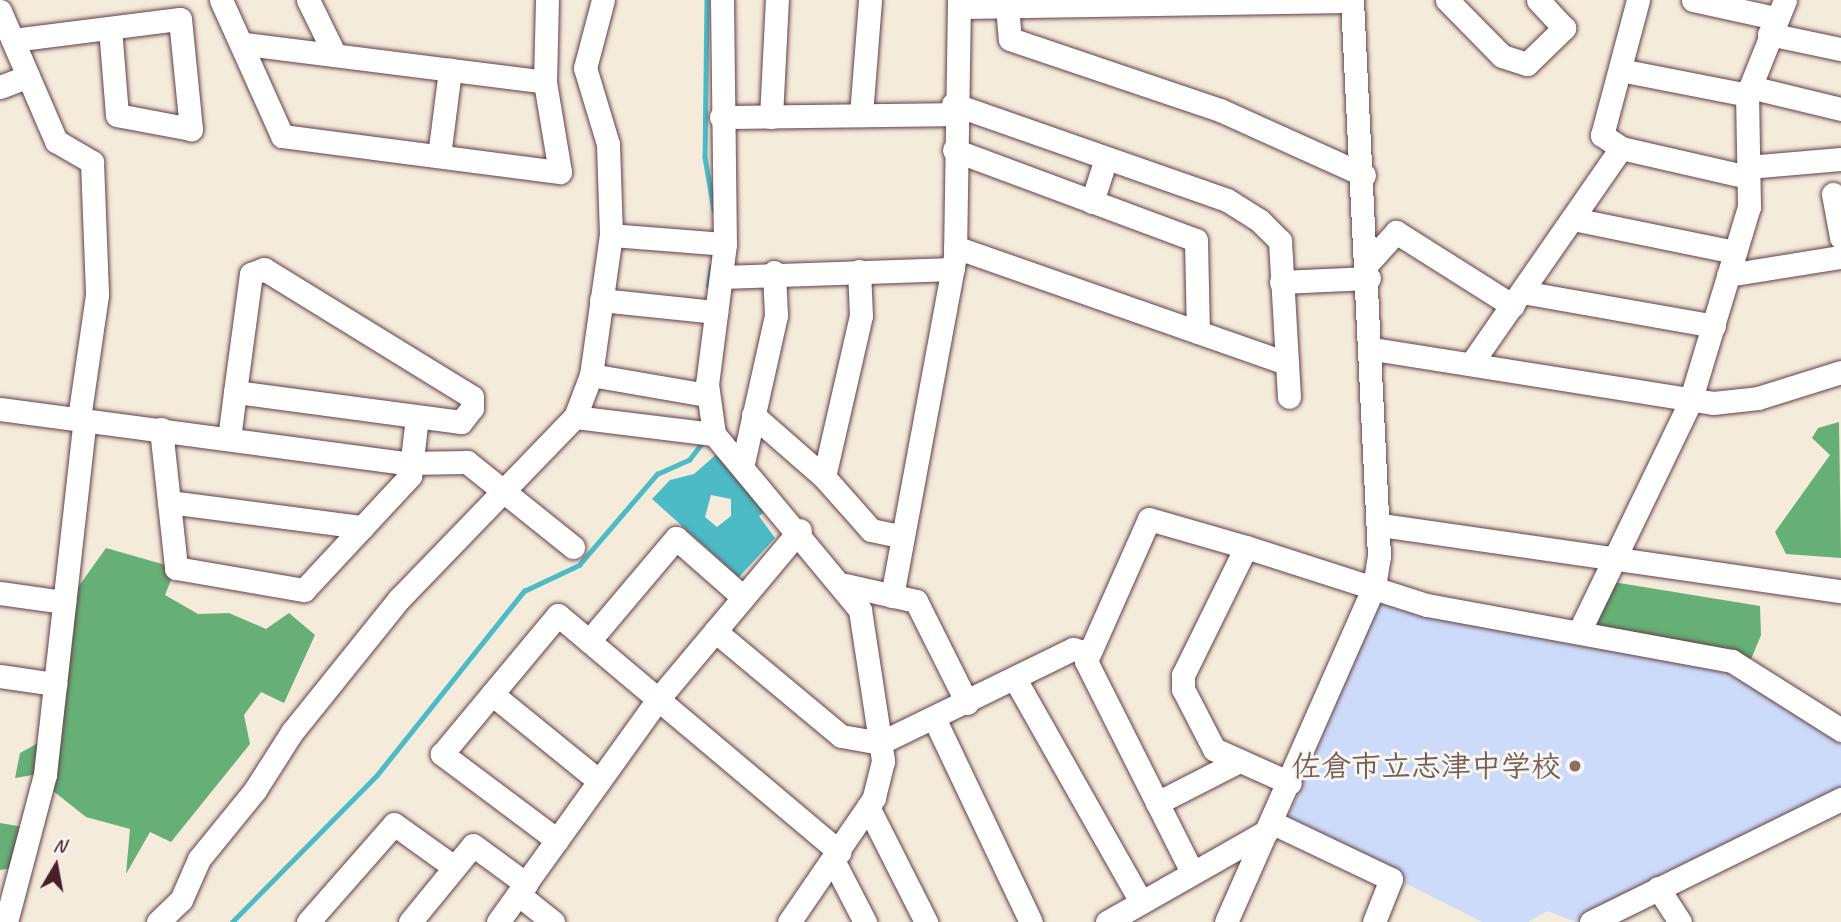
<!DOCTYPE html>
<html>
<head>
<meta charset="utf-8">
<style>
	body { margin:0 }
	#map { position:relative; width:1841px; height:922px; overflow:hidden; background:#f4ebdb; font-family:Caveat,"Klee One",sans-serif }
	div>[style] { position:absolute }
	.built>* { inset:0; background:#cddbfa }
	.forest>* { inset:0; background:#66af76 }
	.water>* { inset:0; background:#4dbbc6 }
	.stream>* { height:4.5px; margin:-2.25px; padding:0 2.25px; transform-origin:2.25px; border-radius:2.25px; background:#4dbbc6 }
	.roads { filter:drop-shadow(0 0 2px #643e45) drop-shadow(0 0 2px #643e45) }
	.minor>* { height:23px; margin:-11.5px; padding:0 11.5px; transform-origin:11.5px; border-radius:11.5px; background:#fff }
	.dots>* { width:19px; height:19px; translate:-50% -50%; box-sizing:border-box; border:4px solid #f6f6f2; border-radius:50% }
	span { translate:-50% -50%; white-space:nowrap; text-align:center; line-height:1.15; -webkit-text-stroke:6px #f6f6f2; paint-order:stroke }
	.education-label { font-size:30px; color:#785e54; font-weight:700 }
	.right { translate:-100% -50%; text-align:right }
	.north { position:absolute; left:21px; top:831px; width:70px; height:70px; -webkit-text-stroke:5px #f6f6f2; paint-order:stroke; rotate:10deg; font-size:19px; font-weight:700; line-height:28px; text-align:center; color:#4a1f2b }
	.north::after { content:''; display:block; margin:auto; width:24px; height:32px; background:#4a1f2b; clip-path:polygon(50% 0,100% 100%,50% 72%,0 100%) }
</style>
</head>
<body>
<div id="map">
	<div class="built">
		<div style="clip-path:polygon(1380px 598px,1704px 662px,1747px 680px,1841px 738px,1841px 793px,1576px 922px,1547px 911px,1528px 922px,1482px 922px,1286px 823px)"></div>
	</div>
	<div class="forest">
		<div style="clip-path:polygon(1839px 422px,1841px 558px,1786px 554px,1775px 532px,1830px 455px,1812px 438px,1818px 428px)"></div>
		<div style="clip-path:polygon(106px 548px,176px 568px,165px 595px,198px 614px,229px 613px,266px 629px,289px 613px,315px 635px,284px 703px,261px 692px,244px 715px,250px 744px,171px 842px,150px 832px,126px 874px,130px 829px,86px 817px,33px 775px,15px 778px,20px 753px,49px 737px,64px 607px)"></div>
		<div style="clip-path:polygon(1613px 582px,1760px 606px,1761px 635px,1752px 657px,1748px 662px,1593px 627px)"></div>
		<div style="clip-path:polygon(0 823px,30px 828px,18px 867px,0 870px)"></div>
	</div>
	<div class="water">
		<div style="clip-path:polygon(evenodd,719px 452px,766px 511px,759px 516px,775px 538px,739px 577px,652px 499px,670px 480px,694px 474px,719px 452px,711px 495px,731px 499px,731px 516px,717px 527px,705px 517px,711px 495px)"></div>
	</div>
	<div class="stream">
		<div style="left:707px;top:0;width:157px;rotate:90.7deg"></div>
		<div style="left:705px;top:157px;width:54px;rotate:80.4deg"></div>
		<div style="left:708px;top:286px;width:19px;rotate:-81deg"></div>
		<div style="left:232px;top:922px;width:206px;rotate:-45.4deg"></div>
		<div style="left:377px;top:775px;width:236px;rotate:-51.4deg"></div>
		<div style="left:524px;top:591px;width:61px;rotate:-25.3deg"></div>
		<div style="left:579px;top:565px;width:120px;rotate:-49.4deg"></div>
		<div style="left:657px;top:474px;width:35px;rotate:-24deg"></div>
		<div style="left:689px;top:460px;width:26px;rotate:-53deg"></div>
	</div>
	<div class="roads">
		<div class="minor">
			<div style="left:221px;top:0;width:149px;rotate:65.8deg"></div>
			<div style="left:282px;top:136px;width:280px;rotate:7.4deg"></div>
			<div style="left:560px;top:172px;width:91px;rotate:-99.5deg"></div>
			<div style="left:545px;top:82px;width:82px;rotate:-88.6deg"></div>
			<div style="left:308px;top:0;width:61px;rotate:63.9deg"></div>
			<div style="left:722px;top:0;width:244px;rotate:89.3deg"></div>
			<div style="left:725px;top:244px;width:141px;rotate:97.3deg"></div>
			<div style="left:707px;top:384px;width:50px;rotate:82deg"></div>
			<div style="left:714px;top:434px;width:229px;rotate:50.3deg"></div>
			<div style="left:860px;top:610px;width:153px;rotate:81.3deg"></div>
			<div style="left:883px;top:761px;width:38px;rotate:104deg"></div>
			<div style="left:874px;top:798px;width:150px;rotate:124.4deg"></div>
			<div style="left:1447px;top:0;width:78px;rotate:45.5deg"></div>
			<div style="left:1502px;top:56px;width:26px;rotate:18deg"></div>
			<div style="left:1527px;top:64px;width:52px;rotate:-44.2deg"></div>
			<div style="left:1564px;top:28px;width:38px;rotate:-133deg"></div>
			<div style="left:1638px;top:0;width:140px;rotate:104.9deg"></div>
			<div style="left:1602px;top:135px;width:23px;rotate:34deg"></div>
			<div style="left:1621px;top:148px;width:130px;rotate:12.9deg"></div>
			<div style="left:1693px;top:0;width:84px;rotate:12.4deg"></div>
			<div style="left:1007px;top:6px;width:33px;rotate:85deg"></div>
			<div style="left:1010px;top:39px;width:222px;rotate:18.7deg"></div>
			<div style="left:1220px;top:110px;width:158px;rotate:24.3deg"></div>
			<div style="left:959px;top:7px;width:393px;rotate:-0.9deg"></div>
			<div style="left:0;top:11px;width:142px;rotate:66.7deg"></div>
			<div style="left:56px;top:141px;width:42px;rotate:30.3deg"></div>
			<div style="left:92px;top:162px;width:133px;rotate:87.8deg"></div>
			<div style="left:97px;top:295px;width:124px;rotate:98.3deg"></div>
			<div style="left:1769px;top:34px;width:74px;rotate:11.8deg"></div>
			<div style="left:13px;top:40px;width:168px;rotate:-7.2deg"></div>
			<div style="left:180px;top:19px;width:111px;rotate:84.3deg"></div>
			<div style="left:191px;top:129px;width:75px;rotate:-169.3deg"></div>
			<div style="left:117px;top:115px;width:87px;rotate:-94.6deg"></div>
			<div style="left:246px;top:44px;width:301px;rotate:7.2deg"></div>
			<div style="left:1620px;top:70px;width:129px;rotate:11.1deg"></div>
			<div style="left:0;top:87px;width:30px;rotate:-21deg"></div>
			<div style="left:1750px;top:87px;width:94px;rotate:13.6deg"></div>
			<div style="left:953px;top:104px;width:290px;rotate:19.3deg"></div>
			<div style="left:1227px;top:200px;width:38px;rotate:32deg"></div>
			<div style="left:1259px;top:220px;width:30px;rotate:45deg"></div>
			<div style="left:1280px;top:241px;width:156px;rotate:86.7deg"></div>
			<div style="left:861px;top:115px;width:115px;rotate:-85.5deg"></div>
			<div style="left:721px;top:117px;width:232px;rotate:-0.7deg"></div>
			<div style="left:771px;top:117px;width:117px;rotate:-87.1deg"></div>
			<div style="left:954px;top:150px;width:258px;rotate:20.4deg"></div>
			<div style="left:1196px;top:240px;width:92px;rotate:88.8deg"></div>
			<div style="left:439px;top:156px;width:87px;rotate:-82.7deg"></div>
			<div style="left:1748px;top:167px;width:93px;rotate:-4.9deg"></div>
			<div style="left:1833px;top:194px;width:44px;rotate:79.5deg"></div>
			<div style="left:1092px;top:202px;width:46px;rotate:-72.3deg"></div>
			<div style="left:1573px;top:219px;width:165px;rotate:11.5deg"></div>
			<div style="left:611px;top:235px;width:114px;rotate:4.5deg"></div>
			<div style="left:955px;top:247px;width:352px;rotate:19.3deg"></div>
			<div style="left:1368px;top:263px;width:42px;rotate:-47.9deg"></div>
			<div style="left:1396px;top:232px;width:138px;rotate:32.3deg"></div>
			<div style="left:1728px;top:275px;width:114px;rotate:-9.1deg"></div>
			<div style="left:722px;top:277px;width:231px;rotate:-2deg"></div>
			<div style="left:1281px;top:282px;width:88px;rotate:-2.6deg"></div>
			<div style="left:1522px;top:292px;width:195px;rotate:10deg"></div>
			<div style="left:601px;top:300px;width:116px;rotate:6deg"></div>
			<div style="left:1373px;top:349px;width:344px;rotate:9deg"></div>
			<div style="left:1713px;top:403px;width:45px;rotate:-6.3deg"></div>
			<div style="left:1758px;top:398px;width:87px;rotate:-17.4deg"></div>
			<div style="left:1473px;top:361px;width:259px;rotate:-55.2deg"></div>
			<div style="left:591px;top:375px;width:118px;rotate:9.8deg"></div>
			<div style="left:0;top:409px;width:411px;rotate:7.6deg"></div>
			<div style="left:407px;top:463px;width:60px;rotate:-1deg"></div>
			<div style="left:467px;top:462px;width:136px;rotate:38.7deg"></div>
			<div style="left:753px;top:415px;width:94px;rotate:41.1deg"></div>
			<div style="left:824px;top:477px;width:71px;rotate:48.4deg"></div>
			<div style="left:871px;top:530px;width:29px;rotate:12deg"></div>
			<div style="left:575px;top:417px;width:140px;rotate:7deg"></div>
			<div style="left:161px;top:429px;width:140px;rotate:83.8deg"></div>
			<div style="left:176px;top:568px;width:130px;rotate:9.8deg"></div>
			<div style="left:304px;top:590px;width:156px;rotate:-47.1deg"></div>
			<div style="left:410px;top:476px;width:59px;rotate:-83.2deg"></div>
			<div style="left:229px;top:439px;width:47px;rotate:-82.7deg"></div>
			<div style="left:235px;top:392px;width:119px;rotate:-82.3deg"></div>
			<div style="left:251px;top:274px;width:14px;rotate:-21deg"></div>
			<div style="left:264px;top:269px;width:244px;rotate:31.6deg"></div>
			<div style="left:472px;top:397px;width:11px;rotate:90deg"></div>
			<div style="left:472px;top:408px;width:18px;rotate:128deg"></div>
			<div style="left:461px;top:422px;width:228px;rotate:-172.4deg"></div>
			<div style="left:743px;top:463px;width:152px;rotate:-77.4deg"></div>
			<div style="left:776px;top:315px;width:43px;rotate:-92.7deg"></div>
			<div style="left:824px;top:477px;width:165px;rotate:-77.1deg"></div>
			<div style="left:861px;top:316px;width:45px;rotate:-92.5deg"></div>
			<div style="left:169px;top:502px;width:195px;rotate:7.4deg"></div>
			<div style="left:1381px;top:525px;width:465px;rotate:8.2deg"></div>
			<div style="left:1246px;top:547px;width:190px;rotate:17.8deg"></div>
			<div style="left:1427px;top:605px;width:310px;rotate:10.4deg"></div>
			<div style="left:1732px;top:661px;width:129px;rotate:32.3deg"></div>
			<div style="left:845px;top:585px;width:73px;rotate:12.7deg"></div>
			<div style="left:916px;top:601px;width:114px;rotate:63.4deg"></div>
			<div style="left:0;top:593px;width:65px;rotate:8deg"></div>
			<div style="left:892px;top:596px;width:346px;rotate:-79.5deg"></div>
			<div style="left:955px;top:256px;width:256px;rotate:-89.1deg"></div>
			<div style="left:1580px;top:630px;width:253px;rotate:-64.2deg"></div>
			<div style="left:1690px;top:402px;width:204px;rotate:-73.2deg"></div>
			<div style="left:1749px;top:207px;width:112px;rotate:-91deg"></div>
			<div style="left:1747px;top:95px;width:102px;rotate:-68.2deg"></div>
			<div style="left:715px;top:631px;width:164px;rotate:39.8deg"></div>
			<div style="left:841px;top:736px;width:40px;rotate:10deg"></div>
			<div style="left:880px;top:743px;width:215px;rotate:-26deg"></div>
			<div style="left:1073px;top:649px;width:16px;rotate:15deg"></div>
			<div style="left:589px;top:641px;width:135px;rotate:-49.8deg"></div>
			<div style="left:676px;top:538px;width:89px;rotate:41.4deg"></div>
			<div style="left:0;top:676px;width:56px;rotate:8.3deg"></div>
			<div style="left:1015px;top:679px;width:256px;rotate:60.5deg"></div>
			<div style="left:492px;top:694px;width:138px;rotate:39.1deg"></div>
			<div style="left:934px;top:718px;width:226px;rotate:64.6deg"></div>
			<div style="left:1157px;top:803px;width:90px;rotate:-27.1deg"></div>
			<div style="left:868px;top:807px;width:129px;rotate:63.2deg"></div>
			<div style="left:1271px;top:822px;width:133px;rotate:25.4deg"></div>
			<div style="left:1391px;top:879px;width:46px;rotate:111.6deg"></div>
			<div style="left:557px;top:840px;width:144px;rotate:-143.2deg"></div>
			<div style="left:442px;top:754px;width:181px;rotate:-50.2deg"></div>
			<div style="left:558px;top:615px;width:368px;rotate:40.1deg"></div>
			<div style="left:833px;top:860px;width:70px;rotate:62.7deg"></div>
			<div style="left:1192px;top:872px;width:236px;rotate:-116.7deg"></div>
			<div style="left:1086px;top:661px;width:155px;rotate:-66.1deg"></div>
			<div style="left:1149px;top:519px;width:101px;rotate:16.1deg"></div>
			<div style="left:1246px;top:547px;width:143px;rotate:116.2deg"></div>
			<div style="left:1183px;top:675px;width:14px;rotate:90deg"></div>
			<div style="left:1183px;top:689px;width:68px;rotate:62.7deg"></div>
			<div style="left:1214px;top:749px;width:83px;rotate:24.1deg"></div>
			<div style="left:1658px;top:888px;width:40px;rotate:57.1deg"></div>
			<div style="left:518px;top:894px;width:45px;rotate:38.7deg"></div>
			<div style="left:6px;top:922px;width:153px;rotate:-75.2deg"></div>
			<div style="left:45px;top:774px;width:357px;rotate:-83.6deg"></div>
			<div style="left:158px;top:922px;width:32px;rotate:-44deg"></div>
			<div style="left:181px;top:900px;width:45px;rotate:-66.3deg"></div>
			<div style="left:199px;top:859px;width:89px;rotate:-50.9deg"></div>
			<div style="left:255px;top:790px;width:69px;rotate:-57.5deg"></div>
			<div style="left:292px;top:732px;width:171px;rotate:-51.2deg"></div>
			<div style="left:399px;top:599px;width:253px;rotate:-46deg"></div>
			<div style="left:575px;top:417px;width:45px;rotate:-69.1deg"></div>
			<div style="left:591px;top:375px;width:141px;rotate:-81.9deg"></div>
			<div style="left:611px;top:235px;width:91px;rotate:-91.9deg"></div>
			<div style="left:608px;top:144px;width:79px;rotate:-106.8deg"></div>
			<div style="left:585px;top:68px;width:70px;rotate:-75.2deg"></div>
			<div style="left:308px;top:922px;width:130px;rotate:-48.7deg"></div>
			<div style="left:394px;top:824px;width:74px;rotate:35.6deg"></div>
			<div style="left:410px;top:922px;width:99px;rotate:-50.7deg"></div>
			<div style="left:473px;top:845px;width:66px;rotate:36.3deg"></div>
			<div style="left:498px;top:922px;width:276px;rotate:-54.3deg"></div>
			<div style="left:659px;top:698px;width:219px;rotate:-50deg"></div>
			<div style="left:1107px;top:922px;width:184px;rotate:-29.6deg"></div>
			<div style="left:1226px;top:922px;width:366px;rotate:-66.2deg"></div>
			<div style="left:1374px;top:587px;width:31px;rotate:-81deg"></div>
			<div style="left:1379px;top:556px;width:557px;rotate:-92.78deg"></div>
			<div style="left:1591px;top:922px;width:279px;rotate:-26.2deg"></div>
		</div>
	</div>
	<div class="dots">
		<div style="left:1575px;top:766px;background:#8d6e63"></div>
	</div>
	<div class="education-label">
		<span class="right" style="left:1561px;top:766px">佐倉市立志津中学校</span>
	</div>
	<div class="north">N</div>
</div>
</body>
</html>
